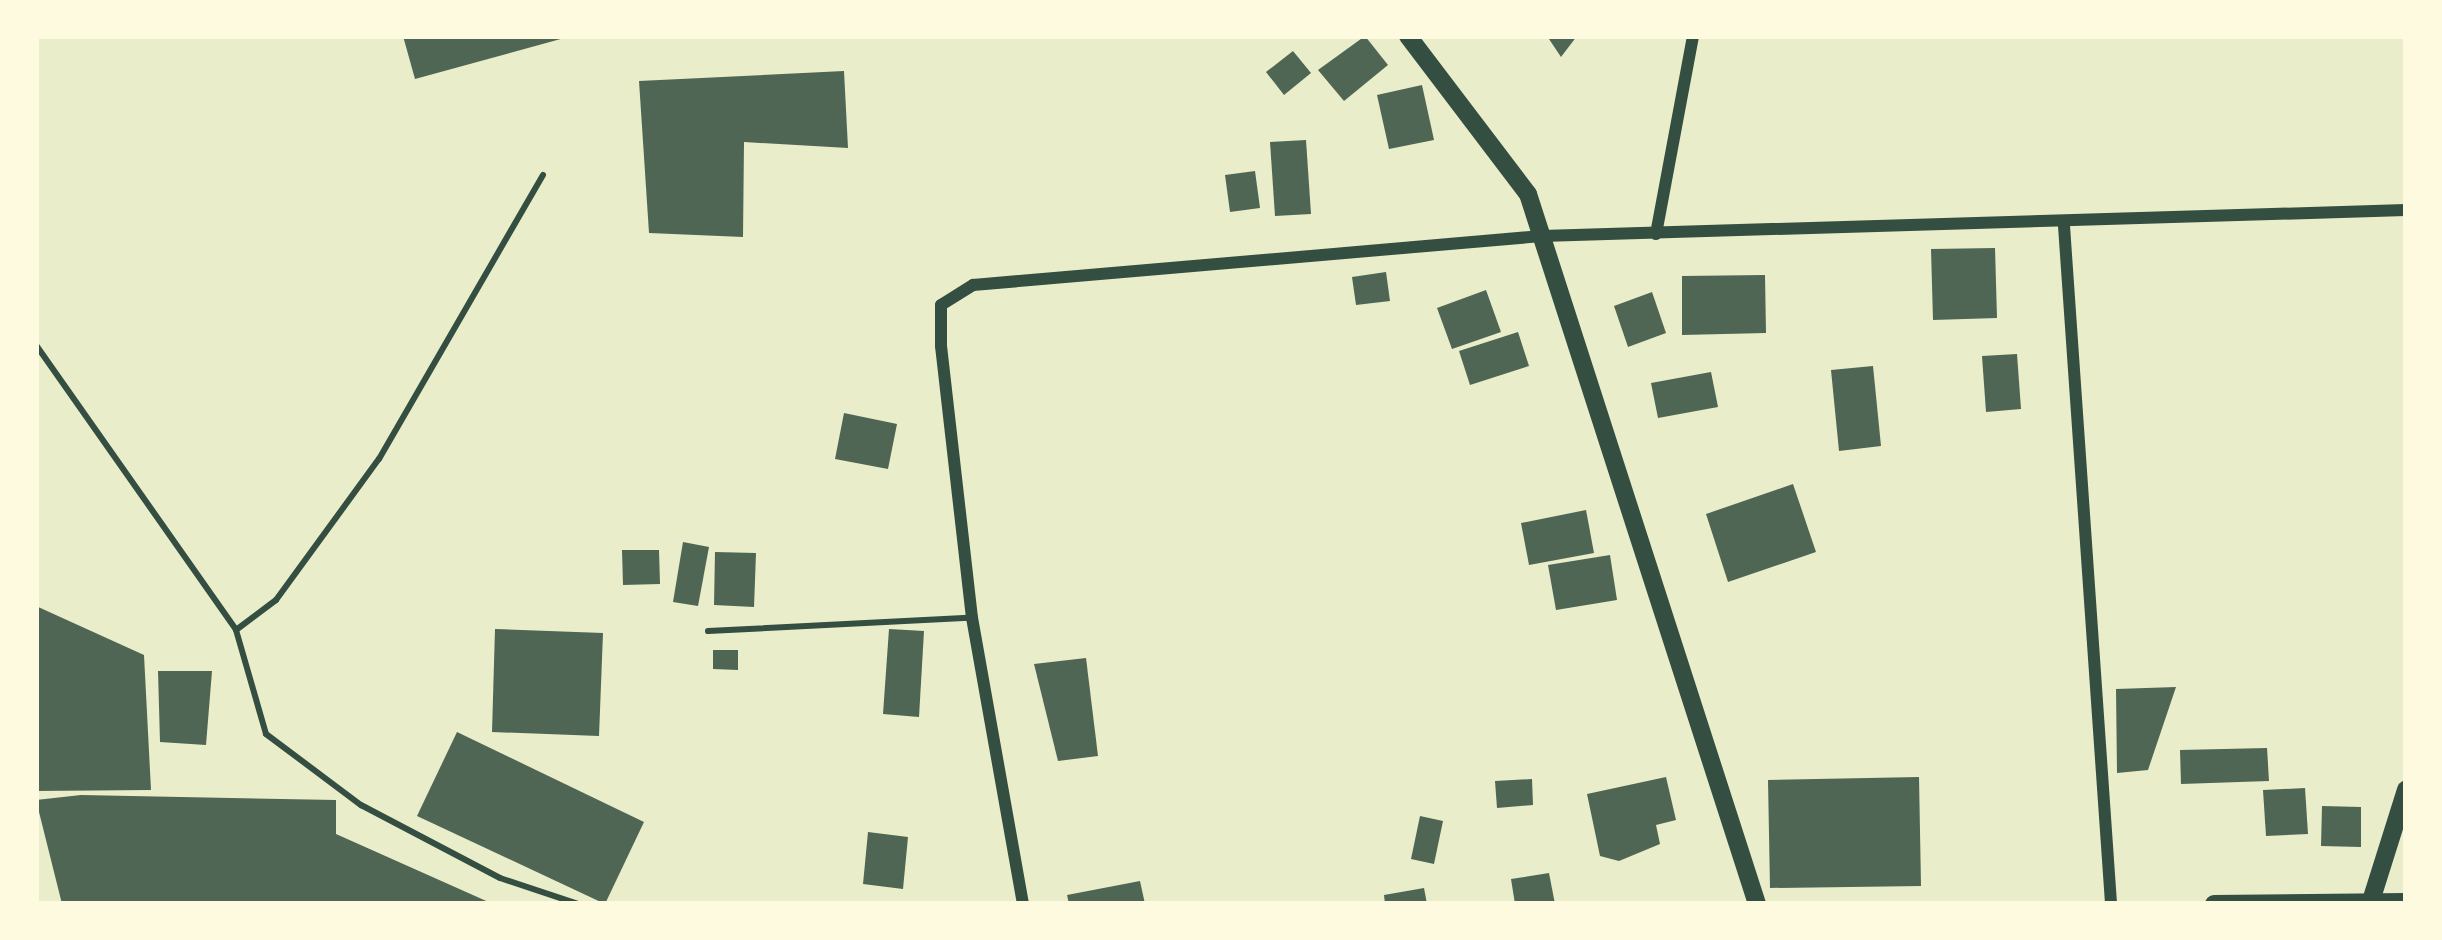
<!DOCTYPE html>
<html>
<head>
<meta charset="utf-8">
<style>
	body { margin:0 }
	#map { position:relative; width:2442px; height:940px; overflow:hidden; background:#e9edc9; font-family:"Nunito Sans",sans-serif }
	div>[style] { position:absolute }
	.building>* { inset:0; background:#4f6655 }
	.service>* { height:6px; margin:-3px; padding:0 3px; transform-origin:3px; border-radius:3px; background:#344e41 }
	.minor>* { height:12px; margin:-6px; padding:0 6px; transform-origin:6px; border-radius:6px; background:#344e41 }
	.secondary>* { height:18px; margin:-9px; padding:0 9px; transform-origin:9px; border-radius:9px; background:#344e41 }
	span { translate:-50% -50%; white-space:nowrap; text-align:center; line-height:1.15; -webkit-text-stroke:9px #fefae0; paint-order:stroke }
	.frame { position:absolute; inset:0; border:39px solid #fefae0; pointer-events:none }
</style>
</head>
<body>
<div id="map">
	<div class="building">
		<div style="clip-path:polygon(403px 36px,568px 36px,568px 37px,415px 79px)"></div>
		<div style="clip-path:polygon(1365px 36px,1388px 65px,1344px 101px,1318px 70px)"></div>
		<div style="clip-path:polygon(1547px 36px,1577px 36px,1561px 57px)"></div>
		<div style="clip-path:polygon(1293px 51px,1311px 73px,1284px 95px,1266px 72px)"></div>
		<div style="clip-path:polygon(844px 71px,848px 148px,744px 142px,743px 237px,649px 233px,639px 81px)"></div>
		<div style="clip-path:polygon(1422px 85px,1434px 140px,1389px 149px,1377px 95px)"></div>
		<div style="clip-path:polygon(1306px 140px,1311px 214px,1275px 216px,1270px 142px)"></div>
		<div style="clip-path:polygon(1255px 171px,1260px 208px,1230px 212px,1225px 175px)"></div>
		<div style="clip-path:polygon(1995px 248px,1997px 318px,1933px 320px,1931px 249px)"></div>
		<div style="clip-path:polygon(1386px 272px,1390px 301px,1356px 305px,1352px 277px)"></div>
		<div style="clip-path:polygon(1765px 275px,1766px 333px,1682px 335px,1682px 276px)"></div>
		<div style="clip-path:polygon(1486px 290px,1501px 332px,1452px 349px,1437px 308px)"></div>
		<div style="clip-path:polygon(1652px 292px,1666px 333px,1628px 347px,1614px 306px)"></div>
		<div style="clip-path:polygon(1518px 332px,1529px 366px,1470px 385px,1459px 351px)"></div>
		<div style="clip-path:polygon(2017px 354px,2021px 409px,1986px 412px,1982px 356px)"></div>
		<div style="clip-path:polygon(1873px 366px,1881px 446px,1839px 451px,1831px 370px)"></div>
		<div style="clip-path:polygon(1711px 372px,1718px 407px,1658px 418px,1651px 383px)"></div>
		<div style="clip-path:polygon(844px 413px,897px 424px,888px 469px,835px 459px)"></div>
		<div style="clip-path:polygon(1793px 484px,1816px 552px,1728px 582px,1706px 514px)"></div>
		<div style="clip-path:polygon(1586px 510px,1594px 553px,1529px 565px,1521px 523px)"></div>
		<div style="clip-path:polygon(683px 542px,709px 547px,698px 606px,673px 602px)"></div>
		<div style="clip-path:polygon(622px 550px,659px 550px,660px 584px,623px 585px)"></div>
		<div style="clip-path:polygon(715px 552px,756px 553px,754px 607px,714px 605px)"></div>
		<div style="clip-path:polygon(1610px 555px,1617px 600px,1556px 610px,1548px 565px)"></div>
		<div style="clip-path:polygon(36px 606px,144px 655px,151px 790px,36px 791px)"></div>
		<div style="clip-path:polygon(495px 629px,603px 633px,599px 736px,492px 732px)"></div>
		<div style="clip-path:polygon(889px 629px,924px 631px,919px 717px,883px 714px)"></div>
		<div style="clip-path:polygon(713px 650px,738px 650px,738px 670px,713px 669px)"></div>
		<div style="clip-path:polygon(1086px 658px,1098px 756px,1058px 761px,1034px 664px)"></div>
		<div style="clip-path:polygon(158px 671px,212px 671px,206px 745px,160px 742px)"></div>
		<div style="clip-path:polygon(2176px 687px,2148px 770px,2117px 773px,2116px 689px)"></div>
		<div style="clip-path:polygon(457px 732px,644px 822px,605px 904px,417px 816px)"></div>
		<div style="clip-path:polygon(2267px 748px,2269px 781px,2181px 784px,2180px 750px)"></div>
		<div style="clip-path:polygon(1666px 777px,1676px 820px,1656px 825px,1660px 844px,1619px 861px,1600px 856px,1587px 794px)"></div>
		<div style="clip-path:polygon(1919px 777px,1921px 886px,1770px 888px,1768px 780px)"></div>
		<div style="clip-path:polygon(1532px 779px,1533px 805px,1497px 808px,1495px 781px)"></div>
		<div style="clip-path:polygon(2305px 788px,2308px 834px,2266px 836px,2263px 790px)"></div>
		<div style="clip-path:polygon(81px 795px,336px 800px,336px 834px,493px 904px,62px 904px,36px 800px)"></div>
		<div style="clip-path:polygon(2322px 806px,2361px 807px,2361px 847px,2321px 846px)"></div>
		<div style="clip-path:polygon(1420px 816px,1443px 821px,1434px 864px,1411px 859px)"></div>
		<div style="clip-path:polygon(868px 832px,908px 837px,903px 889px,863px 884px)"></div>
		<div style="clip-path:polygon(1549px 873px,1555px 904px,1515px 904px,1511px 879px)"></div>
		<div style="clip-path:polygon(1140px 881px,1145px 904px,1069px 904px,1067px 895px)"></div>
		<div style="clip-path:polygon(1424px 888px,1427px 904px,1385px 904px,1384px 895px)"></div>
	</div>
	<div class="service">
		<div style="left:36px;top:345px;width:348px;rotate:54.9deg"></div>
		<div style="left:236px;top:630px;width:108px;rotate:73.9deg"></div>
		<div style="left:266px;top:734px;width:119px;rotate:36.8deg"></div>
		<div style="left:361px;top:805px;width:157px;rotate:27.7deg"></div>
		<div style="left:500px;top:878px;width:82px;rotate:18.4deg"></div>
		<div style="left:236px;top:630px;width:50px;rotate:-36.9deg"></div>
		<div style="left:276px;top:600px;width:175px;rotate:-53.9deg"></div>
		<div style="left:379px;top:459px;width:328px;rotate:-60deg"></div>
		<div style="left:708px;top:631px;width:261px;rotate:-2.9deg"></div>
	</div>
	<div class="minor">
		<div style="left:2064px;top:226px;width:680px;rotate:86.03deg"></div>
		<div style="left:1656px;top:234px;width:201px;rotate:-79.4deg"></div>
		<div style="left:1023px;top:904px;width:291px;rotate:-100.1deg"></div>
		<div style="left:972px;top:618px;width:274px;rotate:-96.5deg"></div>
		<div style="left:941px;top:346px;width:41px;rotate:-90deg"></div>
		<div style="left:941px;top:305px;width:38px;rotate:-32deg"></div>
		<div style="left:973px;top:285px;width:571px;rotate:-4.92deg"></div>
		<div style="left:1542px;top:236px;width:864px;rotate:-1.72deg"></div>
	</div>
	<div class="secondary">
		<div style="left:1408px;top:36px;width:198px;rotate:52.8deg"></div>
		<div style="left:1528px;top:194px;width:746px;rotate:72.12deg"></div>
		<div style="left:2214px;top:904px;width:192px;rotate:-0.6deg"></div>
		<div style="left:2370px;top:904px;width:120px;rotate:-72.5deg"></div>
	</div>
	<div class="frame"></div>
</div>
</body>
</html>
